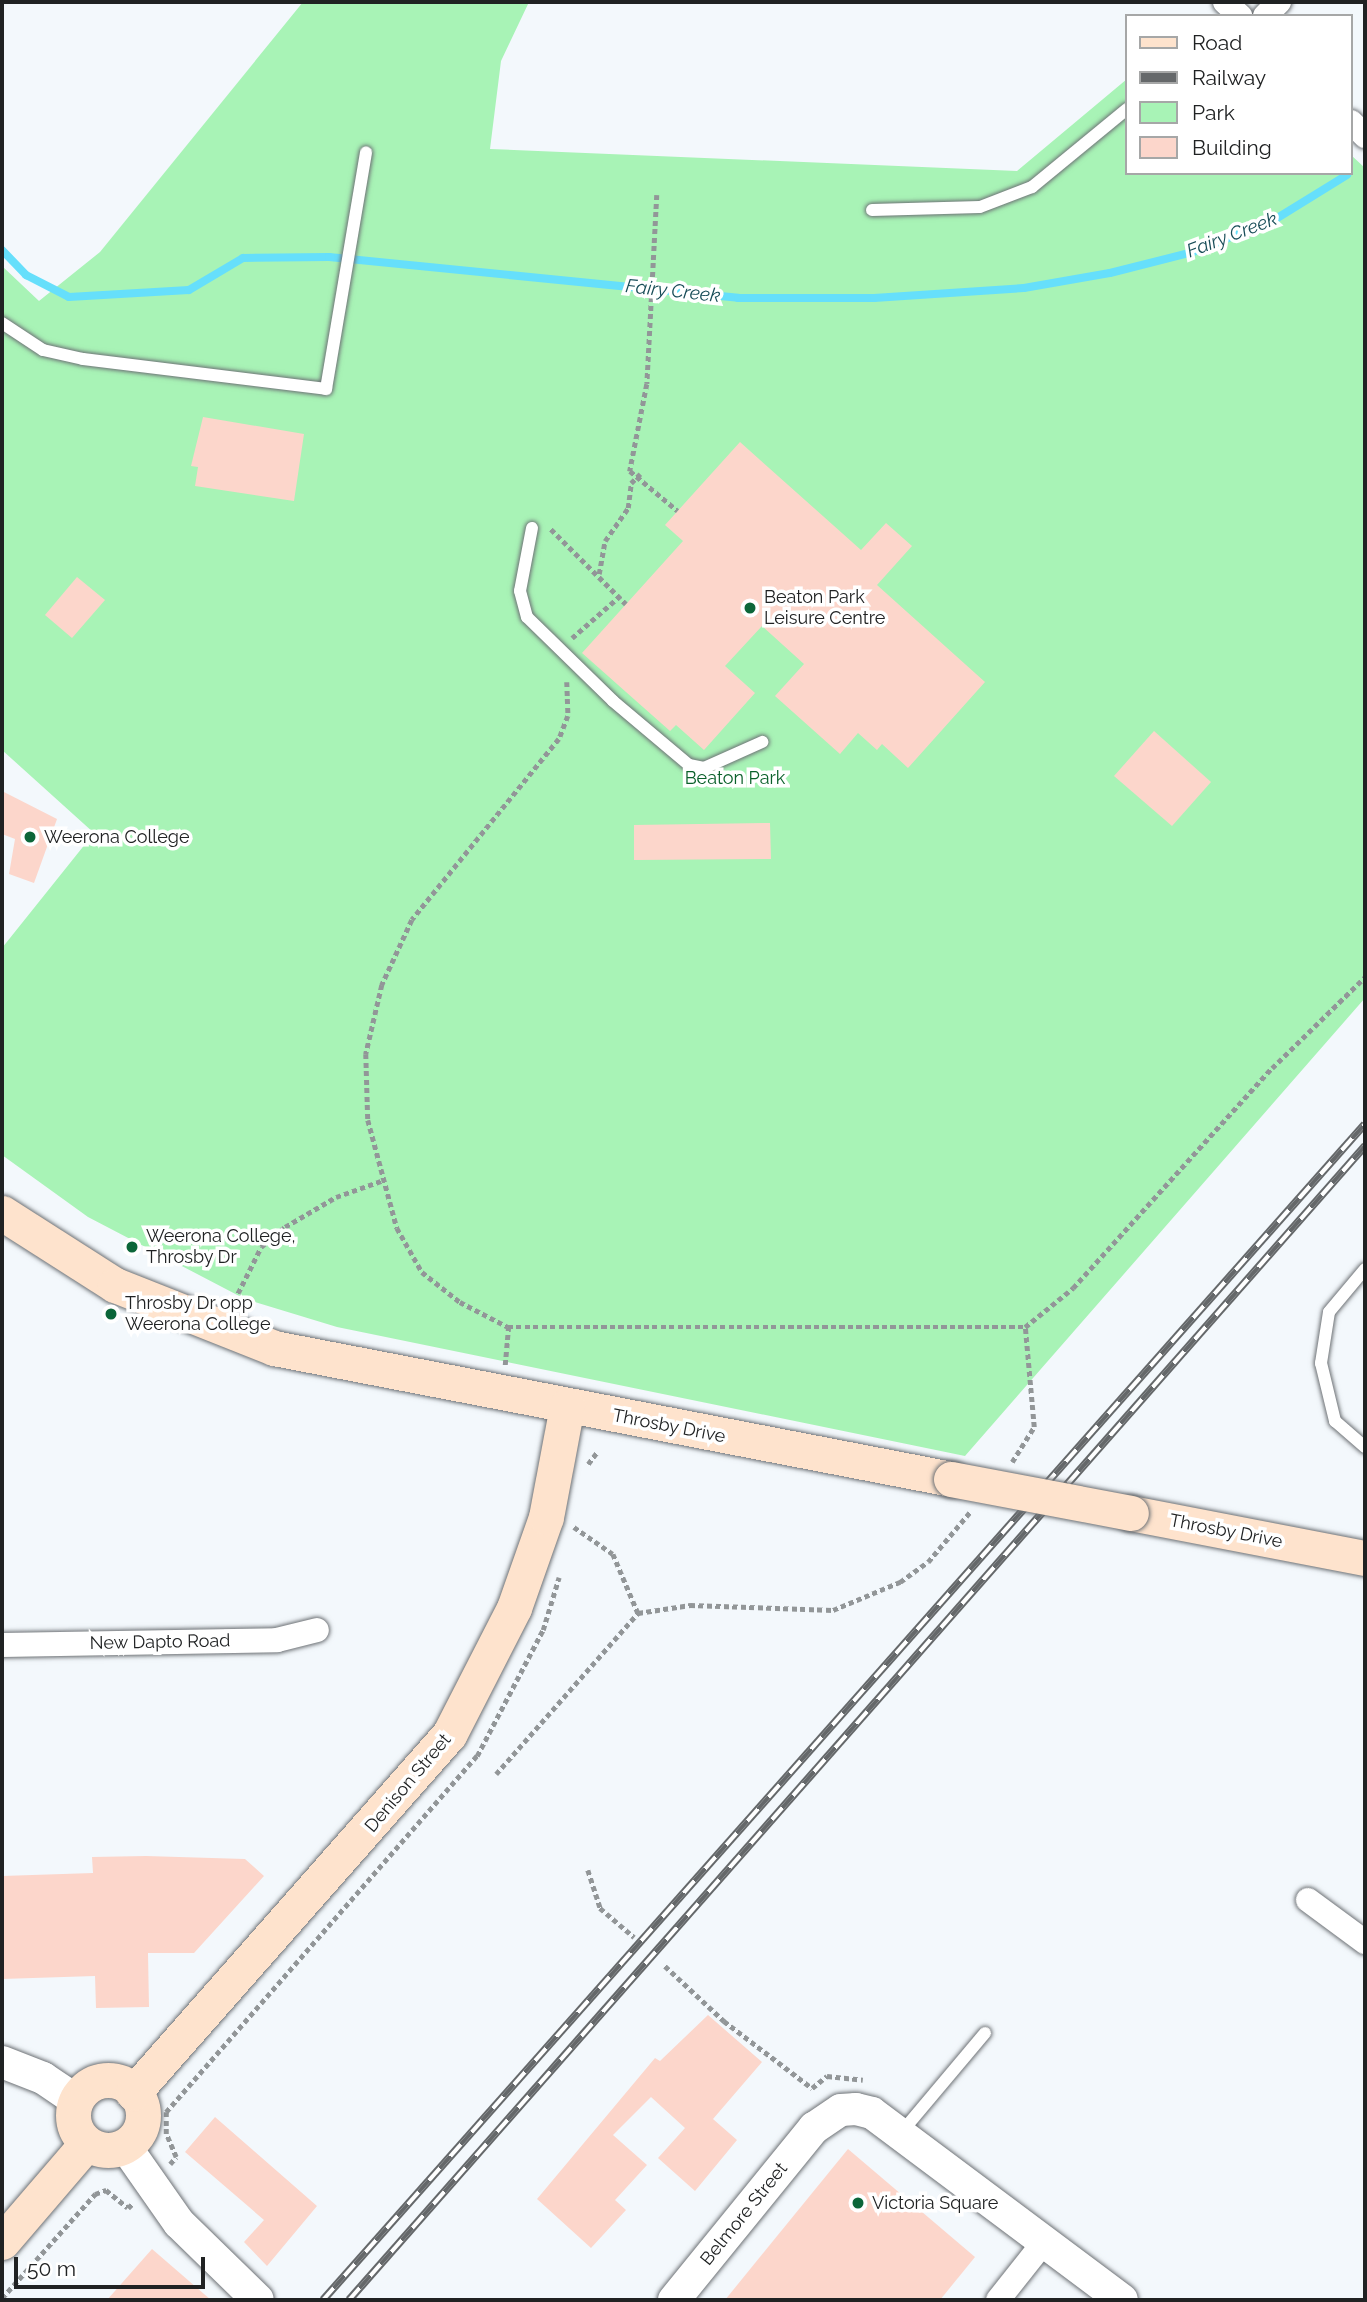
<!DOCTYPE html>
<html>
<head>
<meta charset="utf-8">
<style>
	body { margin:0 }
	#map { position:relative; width:1367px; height:2302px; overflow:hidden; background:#f3f8fc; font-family:Raleway,sans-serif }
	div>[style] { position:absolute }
	.green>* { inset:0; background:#a8f3b6 }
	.stream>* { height:8px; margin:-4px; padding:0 4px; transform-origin:4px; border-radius:4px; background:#66dffb }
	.building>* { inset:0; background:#fcd6cb }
	.path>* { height:4.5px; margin-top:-2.25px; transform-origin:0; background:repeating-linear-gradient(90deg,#929698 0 5px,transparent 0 8.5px) }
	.roads { filter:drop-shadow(0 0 2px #6e7276) drop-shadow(0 0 2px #6e7276) }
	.service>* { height:12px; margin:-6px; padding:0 6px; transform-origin:6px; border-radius:6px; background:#fff }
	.minor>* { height:24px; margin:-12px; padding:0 12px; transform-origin:12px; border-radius:12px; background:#fff }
	.tertiary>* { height:32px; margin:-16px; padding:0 16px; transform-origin:16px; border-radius:16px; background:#fff }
	.secondary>* { height:35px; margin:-17.5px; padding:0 17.5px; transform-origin:17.5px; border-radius:17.5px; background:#fee3cd }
	.secondary>.ring { margin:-17.5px; padding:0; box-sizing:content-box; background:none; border:35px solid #fee3cd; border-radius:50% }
	.rail>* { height:8px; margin-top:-4px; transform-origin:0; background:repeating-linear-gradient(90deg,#fff 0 16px,#65686a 0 32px); box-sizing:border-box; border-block:2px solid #65686a }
	.bridges { filter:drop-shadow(0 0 2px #6e7276) drop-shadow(0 0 2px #6e7276) }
	.secondary-bridge>* { height:35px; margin:-17.5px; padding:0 17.5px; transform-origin:17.5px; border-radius:17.5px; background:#fee3cd }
	.dots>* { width:19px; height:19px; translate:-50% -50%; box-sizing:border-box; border:4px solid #fff; border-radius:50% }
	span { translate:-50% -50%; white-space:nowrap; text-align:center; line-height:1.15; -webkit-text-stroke:7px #fff; paint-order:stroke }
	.poi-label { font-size:18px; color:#202223 }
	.left { translate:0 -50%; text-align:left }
	.park-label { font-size:18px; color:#0a602a }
	.street-label { font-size:18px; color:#202223 }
	.water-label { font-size:19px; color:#174c57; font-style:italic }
	.frame { position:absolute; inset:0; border:4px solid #202223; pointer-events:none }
	.legend { position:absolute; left:1125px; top:14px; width:228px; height:161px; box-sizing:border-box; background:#fff; border:2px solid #a6a7a7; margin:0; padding:9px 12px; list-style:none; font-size:21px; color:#202223 }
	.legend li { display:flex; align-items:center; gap:14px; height:35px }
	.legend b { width:35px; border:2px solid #a6a7a7 }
	.scale { position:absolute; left:14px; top:2257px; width:191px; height:32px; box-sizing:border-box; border:4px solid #202223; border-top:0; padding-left:9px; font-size:21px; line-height:24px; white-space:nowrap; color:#202223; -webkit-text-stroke:5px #fff; paint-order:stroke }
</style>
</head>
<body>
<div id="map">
	<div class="green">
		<div style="clip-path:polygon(303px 2px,529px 2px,501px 61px,490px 149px,1017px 171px,1127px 79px,1127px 173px,1351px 173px,1351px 155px,1365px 168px,1365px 998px,965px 1456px,337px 1327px,245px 1299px,88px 1217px,2px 1155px,2px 948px,94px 833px,2px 750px,2px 266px,39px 301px,100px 252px)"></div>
	</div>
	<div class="stream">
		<div style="left:2px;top:250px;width:35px;rotate:46deg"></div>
		<div style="left:26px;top:275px;width:48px;rotate:27.1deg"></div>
		<div style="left:69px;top:297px;width:120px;rotate:-3.3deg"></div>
		<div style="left:189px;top:290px;width:63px;rotate:-30.7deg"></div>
		<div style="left:243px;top:258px;width:86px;rotate:-0.7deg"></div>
		<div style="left:329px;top:257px;width:411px;rotate:5.7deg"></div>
		<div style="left:738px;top:298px;width:136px"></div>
		<div style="left:874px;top:298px;width:150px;rotate:-3.8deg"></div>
		<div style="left:1024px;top:288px;width:87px;rotate:-9.9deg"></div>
		<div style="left:1110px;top:273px;width:86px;rotate:-14.2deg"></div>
		<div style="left:1193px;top:252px;width:87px;rotate:-21.6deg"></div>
		<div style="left:1274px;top:220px;width:86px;rotate:-31.7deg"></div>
	</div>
	<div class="building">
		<div style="clip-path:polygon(203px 417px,304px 434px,294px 501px,195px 486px,198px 467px,191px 466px)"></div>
		<div style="clip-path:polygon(740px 442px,861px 550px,886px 523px,912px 546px,877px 585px,985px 682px,908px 768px,882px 744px,877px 750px,858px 733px,840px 754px,775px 696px,804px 664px,762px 626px,725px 666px,755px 693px,704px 750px,676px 725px,670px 731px,582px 653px,683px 541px,665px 525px)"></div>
		<div style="clip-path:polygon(77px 577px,105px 600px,72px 638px,45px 615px)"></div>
		<div style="clip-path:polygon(1154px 731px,1211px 782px,1172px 826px,1114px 776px)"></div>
		<div style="clip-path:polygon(2px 791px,57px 819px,34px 883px,9px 874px,15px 839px,2px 834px)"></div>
		<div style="clip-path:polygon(770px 823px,771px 859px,634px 860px,634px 825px)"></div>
		<div style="clip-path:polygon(146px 1856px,245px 1859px,264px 1876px,194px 1953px,148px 1953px,149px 2007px,96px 2008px,95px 1976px,2px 1979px,2px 1876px,93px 1873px,92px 1857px)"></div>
		<div style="clip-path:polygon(708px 2015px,762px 2062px,713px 2119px,737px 2140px,695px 2191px,658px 2158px,685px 2128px,651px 2097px,613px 2135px,647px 2165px,615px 2200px,626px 2210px,591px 2248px,537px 2199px,655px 2058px,660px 2061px)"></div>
		<div style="clip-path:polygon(215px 2117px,317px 2206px,267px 2266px,244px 2242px,264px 2220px,185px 2152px)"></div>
		<div style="clip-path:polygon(848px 2149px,975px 2257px,940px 2300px,725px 2300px)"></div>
		<div style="clip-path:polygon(152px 2249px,211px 2300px,107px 2300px)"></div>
	</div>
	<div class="path">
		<div style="left:657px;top:195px;width:189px;rotate:93deg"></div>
		<div style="left:647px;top:384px;width:89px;rotate:101.1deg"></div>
		<div style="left:630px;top:471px;width:62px;rotate:39.8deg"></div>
		<div style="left:551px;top:529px;width:106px;rotate:45deg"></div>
		<div style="left:599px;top:574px;width:34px;rotate:-80deg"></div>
		<div style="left:605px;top:541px;width:40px;rotate:-55.1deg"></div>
		<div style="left:628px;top:508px;width:25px;rotate:-83deg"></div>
		<div style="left:631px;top:483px;width:13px;rotate:-45deg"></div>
		<div style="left:572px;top:638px;width:65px;rotate:-41.3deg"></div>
		<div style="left:567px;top:682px;width:34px;rotate:88deg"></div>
		<div style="left:568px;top:716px;width:25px;rotate:111deg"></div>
		<div style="left:559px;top:739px;width:233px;rotate:129.1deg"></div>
		<div style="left:412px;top:920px;width:72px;rotate:114.8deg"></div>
		<div style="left:382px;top:985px;width:71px;rotate:103.1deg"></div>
		<div style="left:366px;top:1054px;width:66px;rotate:88.3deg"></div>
		<div style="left:368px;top:1120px;width:112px;rotate:75deg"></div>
		<div style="left:397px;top:1228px;width:51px;rotate:60.4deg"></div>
		<div style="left:422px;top:1272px;width:48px;rotate:38.3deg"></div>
		<div style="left:460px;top:1302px;width:54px;rotate:27.5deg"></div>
		<div style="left:508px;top:1327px;width:517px"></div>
		<div style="left:1025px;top:1327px;width:62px;rotate:-39.1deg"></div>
		<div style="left:1073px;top:1288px;width:297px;rotate:-47.9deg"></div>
		<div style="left:1272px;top:1068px;width:130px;rotate:-44.4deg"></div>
		<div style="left:234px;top:1301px;width:60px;rotate:-63.4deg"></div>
		<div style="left:261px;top:1247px;width:31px;rotate:-40deg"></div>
		<div style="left:285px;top:1227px;width:59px;rotate:-30.5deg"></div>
		<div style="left:336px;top:1197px;width:48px;rotate:-19.6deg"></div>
		<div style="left:505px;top:1365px;width:38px;rotate:-85deg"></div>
		<div style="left:1012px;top:1462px;width:41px;rotate:-57.8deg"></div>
		<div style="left:1034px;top:1427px;width:100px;rotate:-95.1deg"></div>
		<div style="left:588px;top:1464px;width:15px;rotate:-53deg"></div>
		<div style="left:574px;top:1527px;width:47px;rotate:34.7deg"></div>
		<div style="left:613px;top:1554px;width:64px;rotate:67deg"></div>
		<div style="left:638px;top:1613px;width:53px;rotate:-8.7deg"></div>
		<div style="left:690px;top:1605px;width:143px;rotate:2deg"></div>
		<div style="left:833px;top:1610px;width:73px;rotate:-22.7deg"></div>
		<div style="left:900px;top:1582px;width:34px;rotate:-36deg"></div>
		<div style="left:928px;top:1562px;width:65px;rotate:-50deg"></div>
		<div style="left:496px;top:1774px;width:215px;rotate:-48.6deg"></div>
		<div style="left:588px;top:1870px;width:40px;rotate:72deg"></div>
		<div style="left:600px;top:1908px;width:45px;rotate:40.5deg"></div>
		<div style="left:665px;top:1966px;width:81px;rotate:43deg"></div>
		<div style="left:724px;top:2021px;width:111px;rotate:37.3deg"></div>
		<div style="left:812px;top:2088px;width:19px;rotate:-39deg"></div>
		<div style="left:827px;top:2076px;width:36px;rotate:6deg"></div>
		<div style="left:170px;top:2164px;width:9px;rotate:-49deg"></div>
		<div style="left:176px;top:2157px;width:25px;rotate:-113deg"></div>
		<div style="left:166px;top:2134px;width:22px;rotate:-90deg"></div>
		<div style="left:166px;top:2112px;width:473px;rotate:-48.9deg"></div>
		<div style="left:477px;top:1756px;width:142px;rotate:-62.4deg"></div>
		<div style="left:543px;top:1630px;width:55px;rotate:-73.2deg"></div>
		<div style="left:2px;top:2298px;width:140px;rotate:-48.2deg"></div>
		<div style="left:95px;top:2194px;width:12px;rotate:-20deg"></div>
		<div style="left:106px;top:2190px;width:28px;rotate:39deg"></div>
		<div style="left:128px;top:2208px;width:7px;rotate:-45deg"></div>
	</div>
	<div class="roads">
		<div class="service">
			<div style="left:872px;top:210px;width:108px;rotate:-1.6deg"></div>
			<div style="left:980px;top:207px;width:56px;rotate:-21deg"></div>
			<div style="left:1032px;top:187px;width:123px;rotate:-39.4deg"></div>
			<div style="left:2px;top:323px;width:49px;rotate:33.4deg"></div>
			<div style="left:43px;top:350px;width:41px;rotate:12.7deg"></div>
			<div style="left:83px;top:359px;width:245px;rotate:7deg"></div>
			<div style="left:326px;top:389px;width:240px;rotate:-80.4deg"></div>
			<div style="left:532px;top:528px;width:64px;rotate:100.8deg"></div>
			<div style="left:520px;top:591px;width:27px;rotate:75deg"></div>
			<div style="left:527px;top:617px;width:120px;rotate:44.3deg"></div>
			<div style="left:613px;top:701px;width:99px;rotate:40.1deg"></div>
			<div style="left:689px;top:765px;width:15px;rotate:11deg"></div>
			<div style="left:704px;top:768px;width:64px;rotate:-24.1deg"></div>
			<div style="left:1365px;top:1269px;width:56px;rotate:129.9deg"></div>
			<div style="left:1329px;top:1312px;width:52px;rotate:98.9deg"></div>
			<div style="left:1321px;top:1363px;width:60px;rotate:76.4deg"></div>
			<div style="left:1335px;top:1421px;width:40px;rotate:41deg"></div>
			<div style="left:900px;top:2134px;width:132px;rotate:-49.9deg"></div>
		</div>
		<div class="minor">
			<div style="left:1225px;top:2px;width:21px;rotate:43deg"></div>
			<div style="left:1265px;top:16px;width:20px;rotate:-45deg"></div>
			<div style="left:1351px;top:122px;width:20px;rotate:45deg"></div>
			<div style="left:2px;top:1645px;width:275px;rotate:-1deg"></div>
			<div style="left:277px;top:1640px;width:41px;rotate:-14deg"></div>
			<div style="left:1308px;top:1900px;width:71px;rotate:36.4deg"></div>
			<div style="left:998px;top:2300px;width:74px;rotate:-51.6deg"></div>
		</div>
		<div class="tertiary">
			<div style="left:2px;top:2062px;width:44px;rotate:21.3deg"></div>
			<div style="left:43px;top:2078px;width:40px;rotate:34deg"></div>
			<div style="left:125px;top:2146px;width:94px;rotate:55deg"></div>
			<div style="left:179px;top:2223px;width:110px;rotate:44.3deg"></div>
			<div style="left:674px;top:2300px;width:222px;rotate:-50.9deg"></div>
			<div style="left:814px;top:2128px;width:32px;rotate:-34deg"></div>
			<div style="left:841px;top:2110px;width:15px;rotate:-4deg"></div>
			<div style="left:856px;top:2109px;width:16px;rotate:14deg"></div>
			<div style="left:872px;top:2113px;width:312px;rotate:36.8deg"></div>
		</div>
		<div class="secondary">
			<div style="left:2px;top:1213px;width:134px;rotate:32.5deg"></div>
			<div style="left:115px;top:1285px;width:171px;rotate:21.6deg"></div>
			<div style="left:274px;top:1348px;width:690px;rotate:10.95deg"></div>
			<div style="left:1131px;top:1513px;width:238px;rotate:10.9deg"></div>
			<div class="ring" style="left:73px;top:2080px;width:35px;height:35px"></div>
			<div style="left:133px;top:2093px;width:478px;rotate:-48.6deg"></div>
			<div style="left:449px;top:1735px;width:143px;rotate:-62.9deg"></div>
			<div style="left:514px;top:1608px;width:96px;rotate:-70.6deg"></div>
			<div style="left:546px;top:1517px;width:113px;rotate:-79.3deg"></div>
			<div style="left:2px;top:2242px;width:130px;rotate:-49.4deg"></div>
		</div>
	</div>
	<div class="rail">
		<div style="left:323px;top:2300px;width:1571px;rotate:-48.46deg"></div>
		<div style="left:349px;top:2300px;width:1538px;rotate:-48.64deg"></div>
	</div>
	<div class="bridges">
		<div class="secondary-bridge">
			<div style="left:951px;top:1479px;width:183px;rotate:10.7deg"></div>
		</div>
	</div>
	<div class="dots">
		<div style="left:750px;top:608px;background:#0c6639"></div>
		<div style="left:30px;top:837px;background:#0c6639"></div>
		<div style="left:132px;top:1247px;background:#0c6639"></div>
		<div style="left:111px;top:1314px;background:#0c6639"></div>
		<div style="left:858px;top:2203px;background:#0c6639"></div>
	</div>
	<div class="poi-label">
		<span class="left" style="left:764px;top:608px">Beaton Park<br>Leisure Centre</span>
		<span class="left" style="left:44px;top:837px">Weerona College</span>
		<span class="left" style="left:146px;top:1247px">Weerona College,<br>Throsby Dr</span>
		<span class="left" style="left:125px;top:1314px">Throsby Dr opp<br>Weerona College</span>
		<span class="left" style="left:872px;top:2203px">Victoria Square</span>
	</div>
	<div class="park-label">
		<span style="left:735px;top:778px">Beaton Park</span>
	</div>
	<div class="street-label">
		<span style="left:669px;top:1426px;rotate:11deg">Throsby Drive</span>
		<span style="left:1226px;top:1531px;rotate:11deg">Throsby Drive</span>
		<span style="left:160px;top:1642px;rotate:-1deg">New Dapto Road</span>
		<span style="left:408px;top:1783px;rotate:-50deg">Denison Street</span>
		<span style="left:744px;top:2214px;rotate:-51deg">Belmore Street</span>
	</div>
	<div class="water-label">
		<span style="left:1232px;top:235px;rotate:-21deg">Fairy Creek</span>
		<span style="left:673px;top:291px;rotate:6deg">Fairy Creek</span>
	</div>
	<div class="frame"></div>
	<ul class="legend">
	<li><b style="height:9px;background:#fee3cd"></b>Road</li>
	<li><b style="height:9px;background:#65686a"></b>Railway</li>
	<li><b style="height:19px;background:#a8f3b6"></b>Park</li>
	<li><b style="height:19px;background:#fcd6cb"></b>Building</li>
	</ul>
	<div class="scale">50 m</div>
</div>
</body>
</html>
